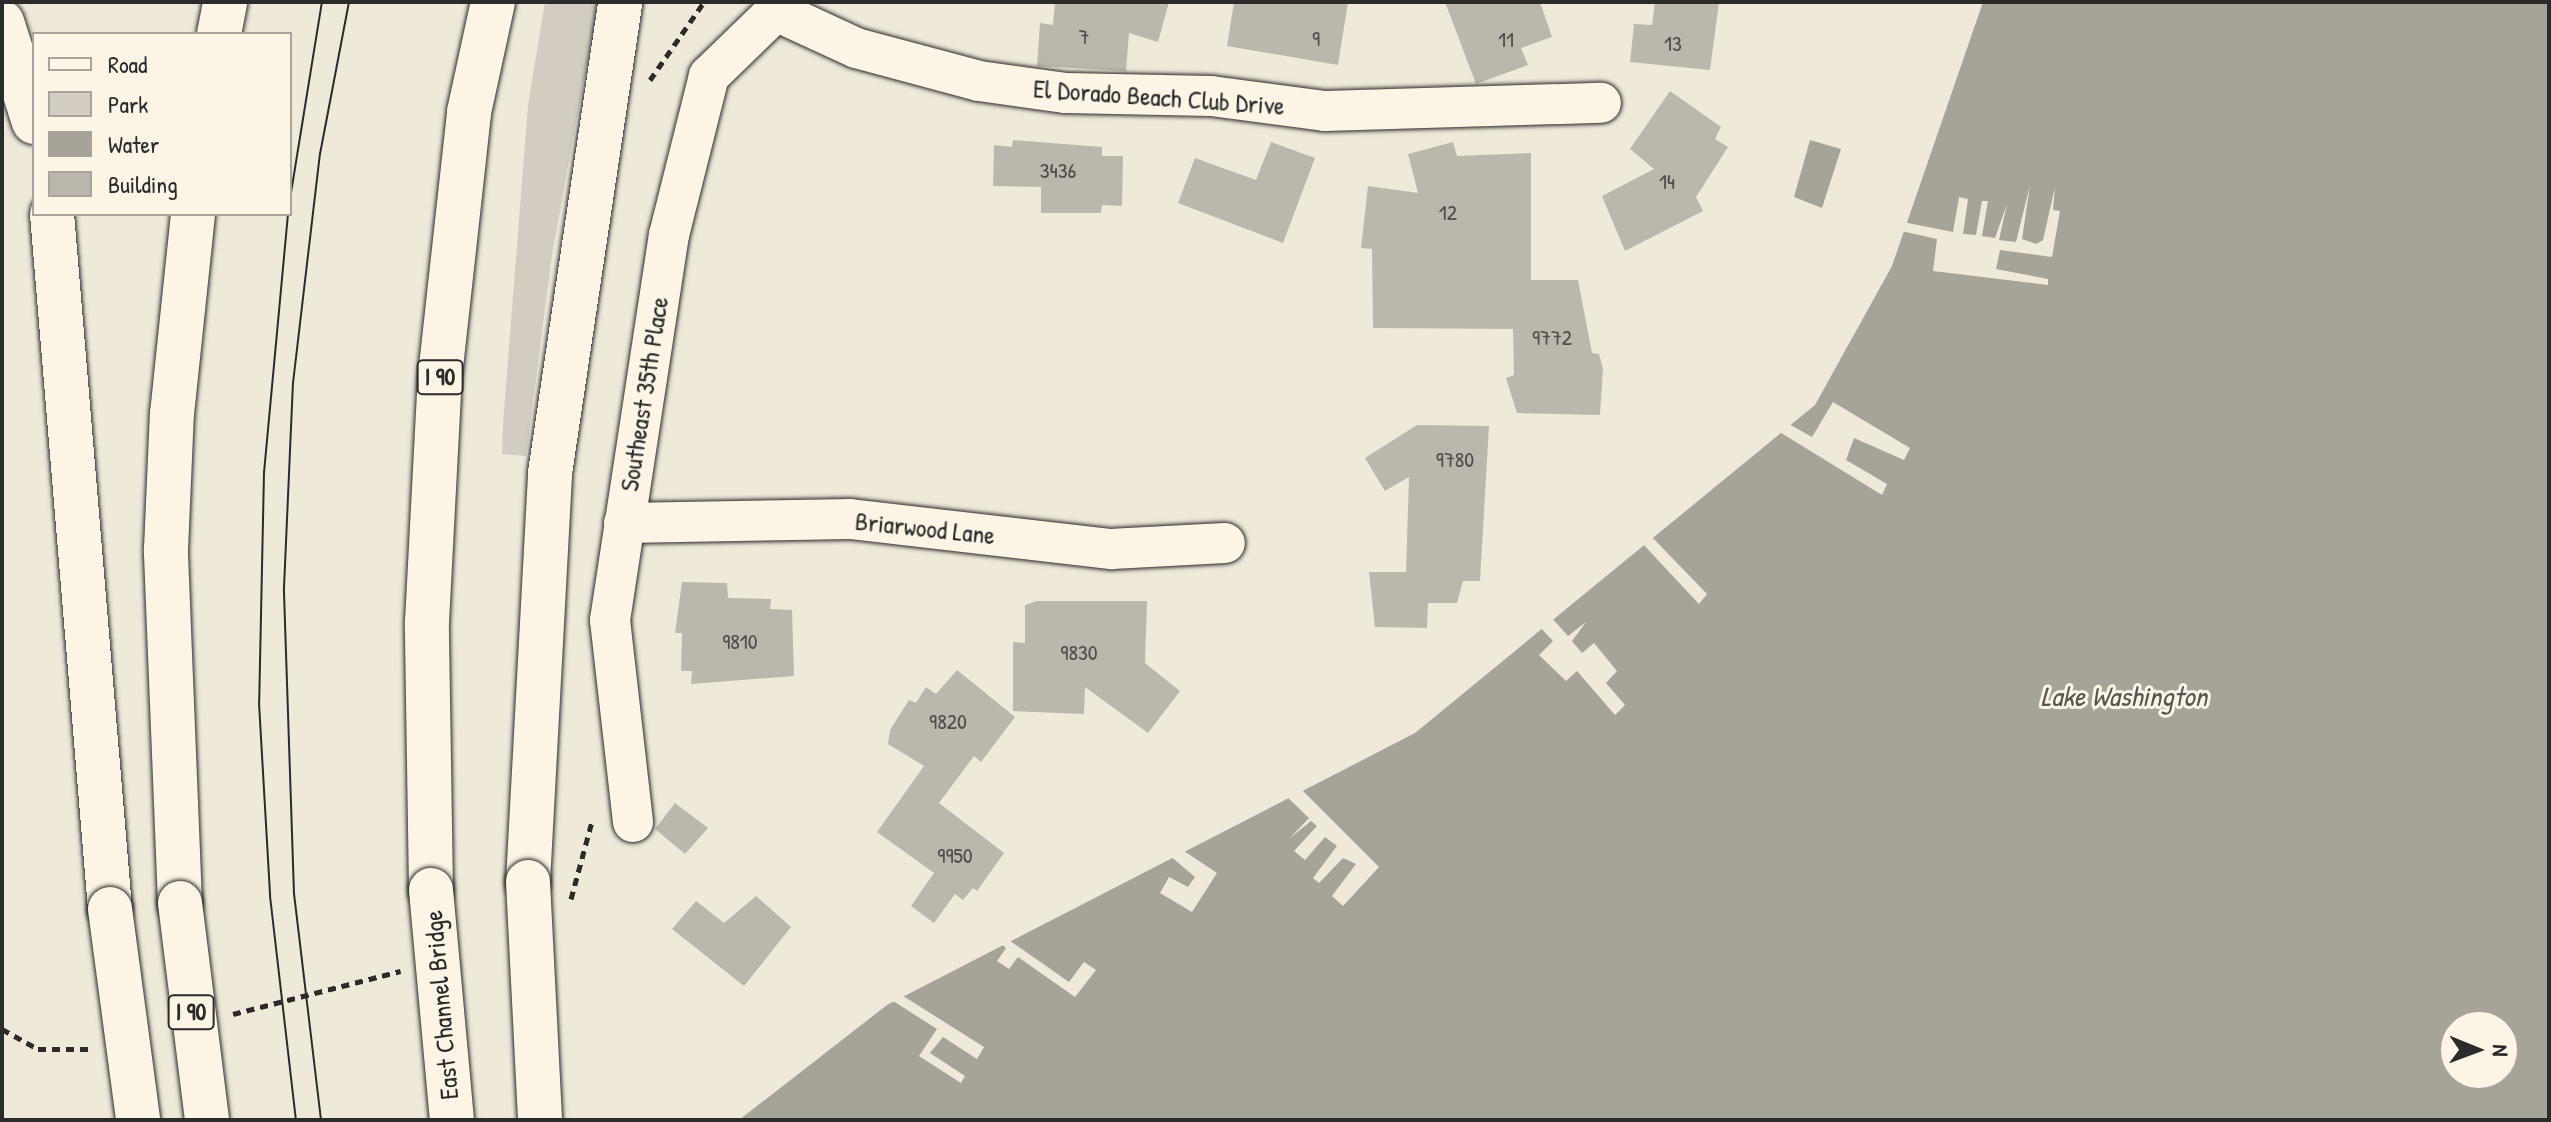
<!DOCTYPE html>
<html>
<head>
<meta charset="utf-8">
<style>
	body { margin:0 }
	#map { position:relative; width:2551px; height:1122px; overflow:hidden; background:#efe9da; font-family:"Patrick Hand",sans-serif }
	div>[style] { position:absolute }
	.green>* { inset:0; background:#d2cdc0 }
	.water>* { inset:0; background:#a6a399 }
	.pier>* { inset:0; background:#efe9da }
	.building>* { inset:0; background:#bcb7ac }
	.path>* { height:5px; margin-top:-2.5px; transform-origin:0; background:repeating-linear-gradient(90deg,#2b2b2b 0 8px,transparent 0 14px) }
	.roads { filter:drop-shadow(0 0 2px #2b2b2b) drop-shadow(0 0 2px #2b2b2b) }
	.minor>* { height:40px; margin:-20px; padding:0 20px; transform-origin:20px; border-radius:20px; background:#fcf5e5 }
	.highway>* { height:44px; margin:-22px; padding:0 22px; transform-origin:22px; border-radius:22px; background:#fcf5e5 }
	.tram>* { height:2px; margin:-1px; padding:0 1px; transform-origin:1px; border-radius:1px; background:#2b2b2b }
	.bridges { filter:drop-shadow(0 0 2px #2b2b2b) drop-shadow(0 0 2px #2b2b2b) }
	.highway-bridge>* { height:44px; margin:-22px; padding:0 22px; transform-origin:22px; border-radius:22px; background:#fcf5e5 }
	span { translate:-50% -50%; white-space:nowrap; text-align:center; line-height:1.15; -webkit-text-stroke:6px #fcf5e5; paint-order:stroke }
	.number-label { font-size:22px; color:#4f4e4b }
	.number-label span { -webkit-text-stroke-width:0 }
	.shield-label span { padding:2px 6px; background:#fcf5e5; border:2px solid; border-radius:6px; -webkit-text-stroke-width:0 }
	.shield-label { font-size:24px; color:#2b2b2b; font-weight:700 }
	.street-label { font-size:26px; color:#2b2b2b }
	.water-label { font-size:28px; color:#565552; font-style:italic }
	.frame { position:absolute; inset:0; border:4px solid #2b2b2b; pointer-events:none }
	.legend { position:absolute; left:32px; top:32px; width:260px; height:184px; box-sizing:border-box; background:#fcf5e5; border:2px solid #a8a49b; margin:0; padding:10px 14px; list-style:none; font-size:24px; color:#2b2b2b }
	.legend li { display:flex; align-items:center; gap:16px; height:40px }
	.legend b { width:40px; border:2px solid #a8a49b }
	.north { position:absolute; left:2439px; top:1010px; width:80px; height:80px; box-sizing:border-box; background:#fcf5e5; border:2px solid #a8a49b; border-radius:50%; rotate:91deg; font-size:22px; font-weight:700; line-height:32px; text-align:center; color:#2b2b2b }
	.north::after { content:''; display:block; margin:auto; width:28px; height:36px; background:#2b2b2b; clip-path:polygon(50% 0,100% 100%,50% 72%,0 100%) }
</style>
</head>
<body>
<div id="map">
	<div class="green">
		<div style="clip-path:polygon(545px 2px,598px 2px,552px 255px,526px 456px,502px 454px,503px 424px,528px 105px)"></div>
	</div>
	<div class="water">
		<div style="clip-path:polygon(evenodd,1983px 2px,2549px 2px,2549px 1120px,739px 1120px,887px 1005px,1415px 733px,1815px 405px,1892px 266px,1983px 2px,2455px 1026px,2503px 1026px,2503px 1074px,2455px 1074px,2455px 1026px)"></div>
		<div style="clip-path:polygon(1810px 140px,1841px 149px,1822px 208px,1794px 197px)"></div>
	</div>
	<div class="pier">
		<div style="clip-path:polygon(2030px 185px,2022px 239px,2036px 244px,2043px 240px,2055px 187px,2053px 210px,2060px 211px,2052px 257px,2000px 250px,1996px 269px,2048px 279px,2048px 285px,1933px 271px,1937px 239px,1901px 231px,1903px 222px,1953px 232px,1959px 197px,1968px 199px,1963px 234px,1976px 235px,1982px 201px,1988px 201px,1982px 236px,1995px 238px,2007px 204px,1999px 240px,2016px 242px)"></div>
		<div style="clip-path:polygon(1833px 402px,1910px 448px,1904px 460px,1854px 438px,1846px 460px,1887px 484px,1882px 495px,1778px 431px,1787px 423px,1812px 437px)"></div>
		<div style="clip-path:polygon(1650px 535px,1707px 594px,1699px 604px,1641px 542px)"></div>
		<div style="clip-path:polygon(1551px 617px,1568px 636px,1586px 622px,1572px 641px,1582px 653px,1594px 643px,1617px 671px,1606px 683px,1625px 705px,1615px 715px,1577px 671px,1566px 681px,1539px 655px,1553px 641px,1539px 626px)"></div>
		<div style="clip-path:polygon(1300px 788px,1379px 867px,1343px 906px,1332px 896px,1356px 864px,1343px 858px,1319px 883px,1313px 878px,1337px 846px,1325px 837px,1305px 860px,1294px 851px,1317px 826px,1311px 821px,1290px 838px,1309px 818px,1285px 795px)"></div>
		<div style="clip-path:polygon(1181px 849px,1217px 873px,1192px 912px,1160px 893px,1169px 877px,1188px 887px,1195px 877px,1169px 855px)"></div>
		<div style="clip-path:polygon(1006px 938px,1069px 982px,1084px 962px,1096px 970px,1075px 997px,1018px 957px,1009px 969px,997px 961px,1006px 948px,999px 942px)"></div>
		<div style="clip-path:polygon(900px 994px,984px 1047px,977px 1059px,943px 1037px,930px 1053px,965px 1076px,961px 1083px,919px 1056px,937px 1029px,890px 999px)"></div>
	</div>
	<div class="building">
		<div style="clip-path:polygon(1055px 2px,1169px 2px,1158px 42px,1129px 33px,1126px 71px,1037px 66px,1040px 23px,1053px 25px)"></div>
		<div style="clip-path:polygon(1234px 2px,1348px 2px,1338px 65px,1227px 46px)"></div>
		<div style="clip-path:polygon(1445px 2px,1540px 2px,1552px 37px,1521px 48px,1528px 65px,1476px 84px)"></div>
		<div style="clip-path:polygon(1655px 2px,1719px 2px,1710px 70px,1630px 62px,1634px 24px,1652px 25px)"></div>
		<div style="clip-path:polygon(1670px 91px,1721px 127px,1715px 139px,1728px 147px,1696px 197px,1703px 211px,1625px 251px,1602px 196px,1654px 169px,1630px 149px)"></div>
		<div style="clip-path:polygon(1013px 140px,1102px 147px,1102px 156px,1123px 156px,1122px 206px,1102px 205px,1101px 213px,1041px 213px,1041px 187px,993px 186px,994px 145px,1012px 147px)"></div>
		<div style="clip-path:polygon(1271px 142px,1315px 158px,1283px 243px,1178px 203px,1195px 158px,1256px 180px)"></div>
		<div style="clip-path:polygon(1453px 142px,1457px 156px,1531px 153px,1531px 280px,1578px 280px,1592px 353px,1599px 354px,1603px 369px,1600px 415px,1517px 413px,1506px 378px,1514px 375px,1513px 329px,1373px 328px,1372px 249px,1361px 248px,1368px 186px,1418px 193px,1408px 154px)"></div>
		<div style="clip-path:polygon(1417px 425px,1489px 426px,1480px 581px,1463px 581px,1457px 603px,1428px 603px,1427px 628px,1375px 627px,1369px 572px,1406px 572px,1409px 477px,1385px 491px,1365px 458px)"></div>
		<div style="clip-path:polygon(682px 582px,727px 583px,728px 598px,771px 599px,770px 609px,792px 610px,794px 676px,691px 684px,692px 671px,681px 671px,682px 633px,675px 633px)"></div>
		<div style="clip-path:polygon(1037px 601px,1147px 601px,1145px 663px,1180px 691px,1148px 733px,1085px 687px,1084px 714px,1013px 711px,1013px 642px,1025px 643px,1025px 605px)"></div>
		<div style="clip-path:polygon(957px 670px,1015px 717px,981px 762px,974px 756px,939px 803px,1004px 853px,977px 891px,973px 888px,963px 900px,955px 894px,934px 923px,911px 906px,934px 873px,877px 832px,924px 766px,888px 744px,890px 730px,909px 700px,916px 703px,926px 687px,936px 694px)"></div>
		<div style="clip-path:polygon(675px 803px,708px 828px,685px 854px,655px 829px)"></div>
		<div style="clip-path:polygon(756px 896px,791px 927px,744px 986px,672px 929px,696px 901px,724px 923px)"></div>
	</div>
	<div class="path">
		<div style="left:650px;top:80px;width:95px;rotate:-55.3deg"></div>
		<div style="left:571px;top:899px;width:81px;rotate:-74.9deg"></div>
		<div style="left:233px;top:1014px;width:173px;rotate:-14.4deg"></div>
		<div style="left:2px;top:1029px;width:41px;rotate:29.1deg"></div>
		<div style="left:38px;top:1049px;width:54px"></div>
	</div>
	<div class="roads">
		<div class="minor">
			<div style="left:776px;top:11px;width:88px;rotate:24.8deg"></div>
			<div style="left:856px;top:48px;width:127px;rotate:15deg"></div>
			<div style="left:979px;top:81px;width:88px;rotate:7.9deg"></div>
			<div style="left:1066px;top:93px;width:145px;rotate:1.2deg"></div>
			<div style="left:1211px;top:96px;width:115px;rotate:7.5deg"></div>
			<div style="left:1325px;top:111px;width:276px;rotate:-1.7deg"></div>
			<div style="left:624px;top:523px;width:226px;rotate:-1deg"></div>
			<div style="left:850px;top:519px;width:263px;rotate:6.6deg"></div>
			<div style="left:1111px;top:549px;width:114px;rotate:-3deg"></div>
			<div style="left:633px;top:822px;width:203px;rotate:-96.5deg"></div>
			<div style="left:610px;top:620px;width:389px;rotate:-81.3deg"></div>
			<div style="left:669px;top:235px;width:164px;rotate:-75.9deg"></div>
			<div style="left:709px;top:76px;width:106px;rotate:-44.2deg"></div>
		</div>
		<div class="highway">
			<div style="left:2px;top:22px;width:105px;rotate:72.3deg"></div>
			<div style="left:219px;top:34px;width:33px;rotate:-79deg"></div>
			<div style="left:52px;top:214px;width:697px;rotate:85.23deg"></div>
			<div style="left:528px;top:882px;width:410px;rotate:-86.9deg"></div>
			<div style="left:550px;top:473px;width:476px;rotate:-81.5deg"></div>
			<div style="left:431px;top:890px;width:268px;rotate:-90.9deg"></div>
			<div style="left:427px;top:622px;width:246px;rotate:-87deg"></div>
			<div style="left:440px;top:376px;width:266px;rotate:-83.7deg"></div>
			<div style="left:469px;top:112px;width:113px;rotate:-77.7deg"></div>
			<div style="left:180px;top:903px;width:354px;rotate:-92.3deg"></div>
			<div style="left:166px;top:549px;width:135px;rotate:-87.5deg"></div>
			<div style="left:172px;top:414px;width:201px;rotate:-84deg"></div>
		</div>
	</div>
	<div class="tram">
		<div style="left:290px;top:199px;width:200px;rotate:-80.8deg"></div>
		<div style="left:288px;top:214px;width:259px;rotate:95.3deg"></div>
		<div style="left:264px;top:472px;width:231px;rotate:91.2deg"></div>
		<div style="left:259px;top:703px;width:193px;rotate:86.7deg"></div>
		<div style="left:270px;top:896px;width:226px;rotate:83.4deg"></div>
		<div style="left:321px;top:1120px;width:228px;rotate:-96.8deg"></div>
		<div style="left:294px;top:894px;width:306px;rotate:-91.9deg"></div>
		<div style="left:284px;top:588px;width:205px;rotate:-87.5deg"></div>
		<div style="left:293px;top:383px;width:231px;rotate:-83.3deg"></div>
		<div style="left:320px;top:154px;width:155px;rotate:-79.2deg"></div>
	</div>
	<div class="bridges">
		<div class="highway-bridge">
			<div style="left:528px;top:882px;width:238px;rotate:87.1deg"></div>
			<div style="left:431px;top:890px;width:231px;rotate:84.8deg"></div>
			<div style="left:180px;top:903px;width:219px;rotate:82.9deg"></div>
			<div style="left:110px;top:909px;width:213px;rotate:82.4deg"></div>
		</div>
	</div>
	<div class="number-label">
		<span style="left:1084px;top:37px">7</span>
		<span style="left:1316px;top:39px">9</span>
		<span style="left:1506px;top:40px">11</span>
		<span style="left:1673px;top:44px">13</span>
		<span style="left:1058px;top:171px">3436</span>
		<span style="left:1667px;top:182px">14</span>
		<span style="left:1448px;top:213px">12</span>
		<span style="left:1552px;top:338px">9772</span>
		<span style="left:1455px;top:460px">9780</span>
		<span style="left:740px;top:642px">9810</span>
		<span style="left:1079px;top:653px">9830</span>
		<span style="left:948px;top:722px">9820</span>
		<span style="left:955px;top:856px">9950</span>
	</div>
	<div class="shield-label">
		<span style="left:440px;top:377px">I 90</span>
		<span style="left:191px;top:1012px">I 90</span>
	</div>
	<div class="street-label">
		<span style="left:1159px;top:97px;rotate:4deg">El Dorado Beach Club Drive</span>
		<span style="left:644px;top:394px;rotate:-81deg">Southeast 35th Place</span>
		<span style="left:925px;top:528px;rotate:6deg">Briarwood Lane</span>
		<span style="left:441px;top:1005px;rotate:-95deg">East Channel Bridge</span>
	</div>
	<div class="water-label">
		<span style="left:2124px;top:696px">Lake Washington</span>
	</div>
	<div class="frame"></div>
	<ul class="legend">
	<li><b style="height:10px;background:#fcf5e5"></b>Road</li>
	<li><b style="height:22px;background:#d2cdc0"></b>Park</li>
	<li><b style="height:22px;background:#a6a399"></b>Water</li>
	<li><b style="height:22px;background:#bcb7ac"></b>Building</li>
	</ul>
	<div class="north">N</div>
</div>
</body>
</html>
